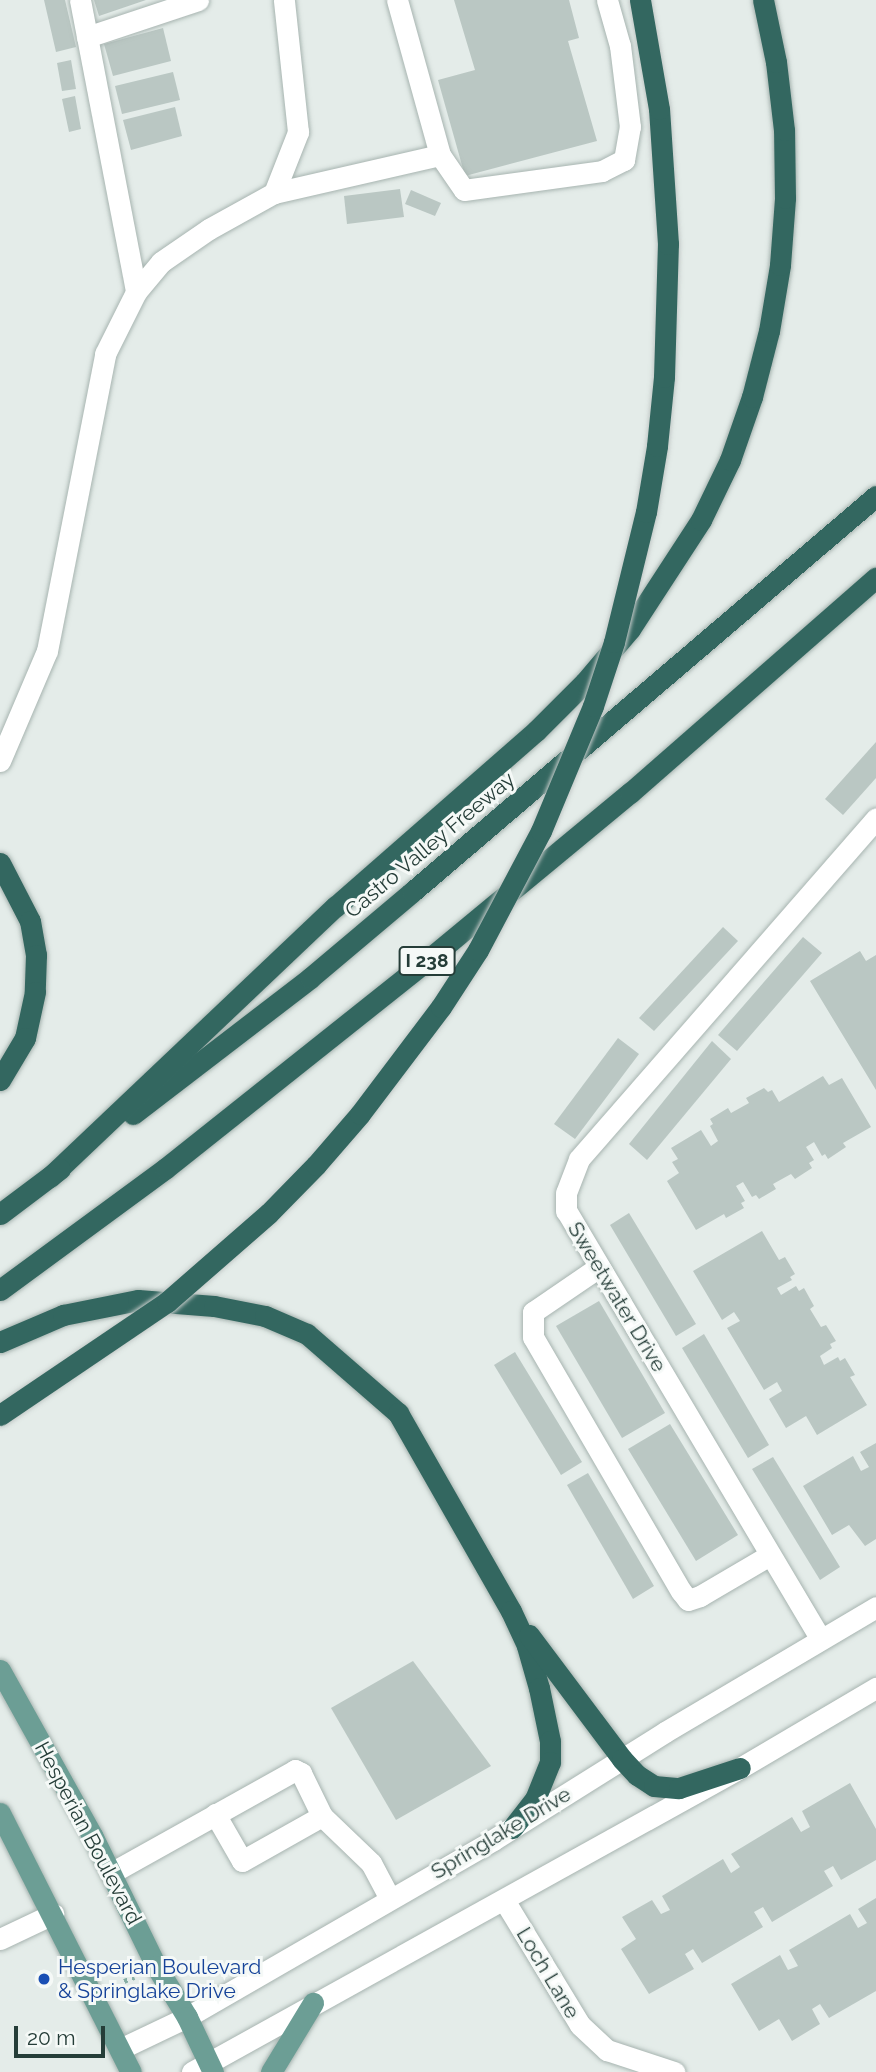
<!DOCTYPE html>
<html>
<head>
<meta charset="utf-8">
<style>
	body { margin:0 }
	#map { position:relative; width:876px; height:2072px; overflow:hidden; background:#e4ece9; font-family:Raleway,sans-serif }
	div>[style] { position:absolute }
	.building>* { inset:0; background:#bac7c3 }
	.path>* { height:4.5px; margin-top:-2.25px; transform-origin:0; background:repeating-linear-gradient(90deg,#87aea4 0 3.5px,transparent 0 8.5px) }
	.roads { filter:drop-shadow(0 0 2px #a7b4b0) drop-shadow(0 0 2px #a7b4b0) }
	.minor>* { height:21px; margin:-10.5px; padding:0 10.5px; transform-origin:10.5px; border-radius:10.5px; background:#fff }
	.major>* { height:21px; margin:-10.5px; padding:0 10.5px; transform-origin:10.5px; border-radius:10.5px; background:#6c9e95 }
	.highway>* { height:21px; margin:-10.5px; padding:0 10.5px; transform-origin:10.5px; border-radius:10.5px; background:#336760 }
	.bridges { filter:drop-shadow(0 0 2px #c2c9c7) drop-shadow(0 0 2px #c2c9c7) }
	.highway-bridge>* { height:21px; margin:-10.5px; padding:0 10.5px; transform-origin:10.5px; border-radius:10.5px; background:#336760 }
	.dots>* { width:19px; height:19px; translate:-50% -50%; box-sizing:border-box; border:4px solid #f5f9f7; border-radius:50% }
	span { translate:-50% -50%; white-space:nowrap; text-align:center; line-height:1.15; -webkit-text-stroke:6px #f5f9f7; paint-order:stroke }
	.shield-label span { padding:2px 5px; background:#f5f9f7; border:2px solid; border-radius:5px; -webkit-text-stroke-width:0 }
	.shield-label { font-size:19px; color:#253d38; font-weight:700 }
	.street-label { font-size:21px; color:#253d38 }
	.transit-label { font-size:21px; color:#164399 }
	.left { translate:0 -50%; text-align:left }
	.scale { position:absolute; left:14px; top:2026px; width:91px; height:32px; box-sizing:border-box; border:4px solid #253d38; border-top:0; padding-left:9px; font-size:21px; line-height:24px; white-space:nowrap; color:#253d38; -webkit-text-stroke:5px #f5f9f7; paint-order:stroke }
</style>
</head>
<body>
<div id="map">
	<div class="building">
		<div style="clip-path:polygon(44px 0,65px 0,76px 47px,56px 52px)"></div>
		<div style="clip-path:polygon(94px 0,146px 0,99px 16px)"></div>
		<div style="clip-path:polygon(454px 0,569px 0,579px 38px,568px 41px,597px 141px,465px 176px,438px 80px,475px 70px)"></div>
		<div style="clip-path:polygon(163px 28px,171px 61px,113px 76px,104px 44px)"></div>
		<div style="clip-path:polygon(71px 60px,76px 89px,62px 91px,57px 63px)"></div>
		<div style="clip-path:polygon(173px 72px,180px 100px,122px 114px,115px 86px)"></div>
		<div style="clip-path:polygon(75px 96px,81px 129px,69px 132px,62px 99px)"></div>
		<div style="clip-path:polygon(175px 107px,182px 136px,131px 150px,123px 120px)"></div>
		<div style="clip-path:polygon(400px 189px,404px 217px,347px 224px,344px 196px)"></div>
		<div style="clip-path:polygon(411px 190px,441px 203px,435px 216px,405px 204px)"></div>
		<div style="clip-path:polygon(876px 742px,876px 778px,843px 815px,825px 799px)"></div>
		<div style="clip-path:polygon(723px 927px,738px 941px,654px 1031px,639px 1018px)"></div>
		<div style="clip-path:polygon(803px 937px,822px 953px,737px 1051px,718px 1035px)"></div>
		<div style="clip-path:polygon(860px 951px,866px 961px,876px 955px,876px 1090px,810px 981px)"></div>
		<div style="clip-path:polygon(618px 1038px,639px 1054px,575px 1139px,554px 1124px)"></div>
		<div style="clip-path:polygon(712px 1041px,731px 1059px,647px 1160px,629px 1144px)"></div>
		<div style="clip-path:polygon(823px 1076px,829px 1085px,842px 1078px,871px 1127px,843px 1143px,846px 1147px,828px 1159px,825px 1154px,822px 1156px,814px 1142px,806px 1147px,814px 1160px,809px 1163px,812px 1168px,795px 1179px,791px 1174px,773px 1184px,776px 1189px,759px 1199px,756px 1195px,752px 1197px,743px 1182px,736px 1186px,745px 1201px,741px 1203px,744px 1208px,726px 1218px,724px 1214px,696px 1230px,667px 1181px,679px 1173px,672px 1162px,678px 1159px,671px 1148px,701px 1130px,711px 1146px,718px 1141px,710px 1126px,713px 1124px,710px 1119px,728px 1108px,731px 1113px,749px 1103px,746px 1098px,764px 1088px,768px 1092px,772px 1090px,779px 1102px)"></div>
		<div style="clip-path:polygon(629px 1213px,696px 1324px,676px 1336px,610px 1225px)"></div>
		<div style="clip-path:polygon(762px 1231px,779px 1260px,785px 1257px,795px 1274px,790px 1277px,792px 1280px,777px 1288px,781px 1295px,796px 1286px,799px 1291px,804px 1288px,814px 1306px,810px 1309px,821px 1327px,826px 1325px,836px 1341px,830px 1344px,832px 1348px,820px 1356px,824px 1365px,838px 1357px,840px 1361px,845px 1358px,855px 1375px,850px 1377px,867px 1405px,817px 1435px,806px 1416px,786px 1428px,769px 1399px,782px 1391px,777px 1382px,764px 1390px,727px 1328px,740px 1321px,734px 1312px,722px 1320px,693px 1271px)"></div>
		<div style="clip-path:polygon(599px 1301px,665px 1413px,622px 1438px,556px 1326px)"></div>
		<div style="clip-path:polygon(704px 1334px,769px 1445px,748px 1458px,682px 1348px)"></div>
		<div style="clip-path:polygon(515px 1352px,582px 1462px,561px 1475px,494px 1365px)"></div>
		<div style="clip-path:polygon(670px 1424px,738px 1535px,696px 1561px,628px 1449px)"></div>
		<div style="clip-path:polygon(876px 1443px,876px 1539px,865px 1546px,849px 1525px,832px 1535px,803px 1486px,853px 1456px,861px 1471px,869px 1467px,860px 1452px)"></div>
		<div style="clip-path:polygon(773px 1457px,840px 1567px,820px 1580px,752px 1469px)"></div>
		<div style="clip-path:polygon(588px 1473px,654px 1586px,633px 1599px,567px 1485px)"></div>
		<div style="clip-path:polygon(413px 1661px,491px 1766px,396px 1820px,331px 1708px)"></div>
		<div style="clip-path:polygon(850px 1783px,876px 1829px,876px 1860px,841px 1880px,833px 1866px,824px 1871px,833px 1886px,772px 1922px,763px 1907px,754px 1912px,763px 1927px,702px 1963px,693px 1949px,685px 1954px,694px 1969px,649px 1994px,621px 1949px,636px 1939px,622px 1917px,652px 1900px,661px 1914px,670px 1910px,662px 1896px,723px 1859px,731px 1873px,740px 1867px,731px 1854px,792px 1817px,801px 1832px,810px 1827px,802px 1811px)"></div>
		<div style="clip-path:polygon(876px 1898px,876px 1991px,829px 2018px,820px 2004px,812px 2009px,820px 2024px,792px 2041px,779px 2019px,759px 2031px,731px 1984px,780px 1955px,788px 1970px,798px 1966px,789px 1950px,850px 1914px,858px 1928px,867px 1923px,858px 1909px)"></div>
	</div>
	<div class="path">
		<div style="left:124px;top:1981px;width:11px;rotate:-22deg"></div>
	</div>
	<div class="roads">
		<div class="minor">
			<div style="left:80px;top:0;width:297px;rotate:79.1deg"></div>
			<div style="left:87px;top:37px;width:117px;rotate:-18.4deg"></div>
			<div style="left:440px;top:155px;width:42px;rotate:55.6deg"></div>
			<div style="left:464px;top:190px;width:139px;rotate:-7.8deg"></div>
			<div style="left:602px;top:171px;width:25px;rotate:-27deg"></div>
			<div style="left:624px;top:160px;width:34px;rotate:-80deg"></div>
			<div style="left:630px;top:127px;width:82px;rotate:-97deg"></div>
			<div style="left:620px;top:46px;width:48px;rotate:-105.8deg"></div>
			<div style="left:274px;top:193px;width:66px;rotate:-68.5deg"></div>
			<div style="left:298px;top:132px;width:133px;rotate:-96.1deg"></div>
			<div style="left:0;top:761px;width:120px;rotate:-66.9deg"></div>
			<div style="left:47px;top:651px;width:303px;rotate:-78.9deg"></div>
			<div style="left:105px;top:354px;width:69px;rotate:-63.4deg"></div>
			<div style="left:136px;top:292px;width:39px;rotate:-50deg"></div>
			<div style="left:161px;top:262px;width:58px;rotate:-34.5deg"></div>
			<div style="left:209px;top:229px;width:74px;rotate:-29deg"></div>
			<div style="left:274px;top:193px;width:170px;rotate:-12.9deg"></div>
			<div style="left:440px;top:155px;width:161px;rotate:-105.5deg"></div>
			<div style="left:599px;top:1267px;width:80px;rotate:145.7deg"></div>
			<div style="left:533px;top:1312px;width:25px;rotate:90deg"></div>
			<div style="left:533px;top:1337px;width:294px;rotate:59.8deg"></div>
			<div style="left:681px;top:1591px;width:11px;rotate:52deg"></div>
			<div style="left:688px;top:1600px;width:13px;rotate:-18deg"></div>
			<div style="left:700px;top:1596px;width:81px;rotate:-30.4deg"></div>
			<div style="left:820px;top:1638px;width:497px;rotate:-120.7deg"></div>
			<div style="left:566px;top:1211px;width:18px;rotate:-90deg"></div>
			<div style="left:566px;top:1193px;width:36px;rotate:-69deg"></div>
			<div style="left:579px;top:1159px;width:452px;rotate:-48.9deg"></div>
			<div style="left:215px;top:1814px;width:54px;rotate:60.1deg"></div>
			<div style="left:242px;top:1861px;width:92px;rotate:-29.4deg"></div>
			<div style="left:111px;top:1873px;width:211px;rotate:-29.2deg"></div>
			<div style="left:295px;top:1770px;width:7px;rotate:27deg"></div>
			<div style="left:301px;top:1773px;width:48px;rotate:64deg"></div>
			<div style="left:322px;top:1816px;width:68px;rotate:43.8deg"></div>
			<div style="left:371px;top:1863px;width:40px;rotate:62deg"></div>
			<div style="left:504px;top:1900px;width:146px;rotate:58.7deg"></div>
			<div style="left:580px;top:2025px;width:37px;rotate:43deg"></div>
			<div style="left:607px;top:2050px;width:71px;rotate:18.2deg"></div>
			<div style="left:0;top:1939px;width:59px;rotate:-25.3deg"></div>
			<div style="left:120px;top:2049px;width:74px;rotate:-25.5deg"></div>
			<div style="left:187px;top:2017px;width:354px;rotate:-30deg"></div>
			<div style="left:493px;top:1840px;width:203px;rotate:-32.1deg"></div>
			<div style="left:665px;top:1732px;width:245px;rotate:-30.6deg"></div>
			<div style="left:192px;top:2072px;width:627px;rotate:-29.02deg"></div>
			<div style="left:740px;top:1768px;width:158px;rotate:-30.5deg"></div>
		</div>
		<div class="major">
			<div style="left:0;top:1670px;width:191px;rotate:60.9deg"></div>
			<div style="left:93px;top:1837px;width:144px;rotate:64deg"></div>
			<div style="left:156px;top:1966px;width:60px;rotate:58.7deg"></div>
			<div style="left:187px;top:2017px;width:61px;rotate:64.7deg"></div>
			<div style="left:0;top:1813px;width:290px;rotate:63.2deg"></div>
			<div style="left:271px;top:2072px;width:81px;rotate:-58.7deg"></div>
		</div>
		<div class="highway">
			<div style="left:0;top:863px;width:65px;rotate:62.7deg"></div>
			<div style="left:30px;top:921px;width:35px;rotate:80deg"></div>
			<div style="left:36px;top:955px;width:37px;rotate:92deg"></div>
			<div style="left:35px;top:992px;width:47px;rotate:102.3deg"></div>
			<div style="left:25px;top:1038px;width:49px;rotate:120.8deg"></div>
			<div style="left:133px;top:1114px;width:223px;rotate:-37.5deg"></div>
			<div style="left:310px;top:978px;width:133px;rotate:-40.1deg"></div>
			<div style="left:412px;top:892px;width:610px;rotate:-40.48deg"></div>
			<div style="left:50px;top:1177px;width:393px;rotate:-43.5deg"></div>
			<div style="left:335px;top:907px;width:267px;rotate:-41.2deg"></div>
			<div style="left:536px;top:731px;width:69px;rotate:-45deg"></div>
			<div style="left:585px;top:682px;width:70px;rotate:-49.7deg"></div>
			<div style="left:630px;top:629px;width:130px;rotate:-56.9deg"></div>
			<div style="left:701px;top:520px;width:67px;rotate:-64.2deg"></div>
			<div style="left:730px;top:460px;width:67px;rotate:-70.8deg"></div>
			<div style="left:752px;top:397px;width:68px;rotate:-75.6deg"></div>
			<div style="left:769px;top:331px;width:67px;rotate:-80.5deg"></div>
			<div style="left:780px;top:265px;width:67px;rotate:-85.7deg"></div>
			<div style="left:785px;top:198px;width:68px;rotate:-90.8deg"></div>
			<div style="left:784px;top:130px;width:68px;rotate:-96.7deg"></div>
			<div style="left:776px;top:62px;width:63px;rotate:-101.8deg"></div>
			<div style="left:0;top:1214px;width:75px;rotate:-36.9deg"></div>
			<div style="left:0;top:1290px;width:206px;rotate:-36.3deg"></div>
			<div style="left:166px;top:1168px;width:336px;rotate:-38.5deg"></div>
			<div style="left:429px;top:959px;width:261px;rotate:-39.6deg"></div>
			<div style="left:630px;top:793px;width:327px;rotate:-41.2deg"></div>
			<div style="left:0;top:1342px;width:69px;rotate:-23.2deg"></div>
			<div style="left:63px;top:1315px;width:76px;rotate:-11.3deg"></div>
			<div style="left:138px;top:1300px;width:76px;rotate:4.5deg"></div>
			<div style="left:214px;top:1306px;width:52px;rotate:11.1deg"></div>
			<div style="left:265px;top:1316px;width:46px;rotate:23.2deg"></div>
			<div style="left:307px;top:1334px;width:121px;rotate:41deg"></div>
			<div style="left:398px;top:1413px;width:228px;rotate:60.3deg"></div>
			<div style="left:511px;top:1611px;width:38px;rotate:65deg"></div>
			<div style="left:527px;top:1646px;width:44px;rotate:74.1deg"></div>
			<div style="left:539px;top:1688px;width:54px;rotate:78.3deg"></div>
			<div style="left:550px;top:1741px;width:21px;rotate:90deg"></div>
			<div style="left:550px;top:1762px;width:40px;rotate:112deg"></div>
			<div style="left:535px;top:1799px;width:37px;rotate:128deg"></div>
			<div style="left:529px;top:1635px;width:155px;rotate:53.1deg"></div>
			<div style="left:622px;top:1759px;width:22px;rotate:47deg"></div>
			<div style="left:637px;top:1775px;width:20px;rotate:33deg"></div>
			<div style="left:654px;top:1786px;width:25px;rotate:5deg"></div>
			<div style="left:679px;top:1788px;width:64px;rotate:-18.2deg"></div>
		</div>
	</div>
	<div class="bridges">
		<div class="highway-bridge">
			<div style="left:0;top:1415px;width:202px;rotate:-34.1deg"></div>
			<div style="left:167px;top:1302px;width:135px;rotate:-41.1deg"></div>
			<div style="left:269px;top:1213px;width:67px;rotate:-45.6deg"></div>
			<div style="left:316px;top:1165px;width:67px;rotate:-49.2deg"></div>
			<div style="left:360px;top:1114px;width:134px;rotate:-52.9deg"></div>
			<div style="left:441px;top:1007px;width:68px;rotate:-57deg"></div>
			<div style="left:478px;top:950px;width:135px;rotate:-62.1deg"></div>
			<div style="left:541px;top:831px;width:135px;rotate:-67.4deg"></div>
			<div style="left:593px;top:706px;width:67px;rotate:-71.8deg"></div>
			<div style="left:614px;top:642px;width:134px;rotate:-76.2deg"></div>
			<div style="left:646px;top:512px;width:67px;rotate:-80.5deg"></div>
			<div style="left:657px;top:446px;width:69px;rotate:-84.2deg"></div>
			<div style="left:664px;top:377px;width:133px;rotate:-88.3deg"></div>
			<div style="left:668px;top:244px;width:135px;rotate:-93.8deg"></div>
			<div style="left:659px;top:109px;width:111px;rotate:-99.9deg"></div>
		</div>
	</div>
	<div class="dots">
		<div style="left:44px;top:1979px;background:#1a4fb4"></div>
	</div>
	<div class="shield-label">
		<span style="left:427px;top:961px">I 238</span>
	</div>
	<div class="street-label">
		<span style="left:430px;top:845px;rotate:-40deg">Castro Valley Freeway</span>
		<span style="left:617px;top:1297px;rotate:59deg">Sweetwater Drive</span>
		<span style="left:88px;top:1833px;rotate:62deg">Hesperian Boulevard</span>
		<span style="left:501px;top:1833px;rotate:-31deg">Springlake Drive</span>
		<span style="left:548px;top:1973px;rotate:59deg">Loch Lane</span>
	</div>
	<div class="transit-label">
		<span class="left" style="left:58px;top:1979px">Hesperian Boulevard<br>&amp; Springlake Drive</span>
	</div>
	<div class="scale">20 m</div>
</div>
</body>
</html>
